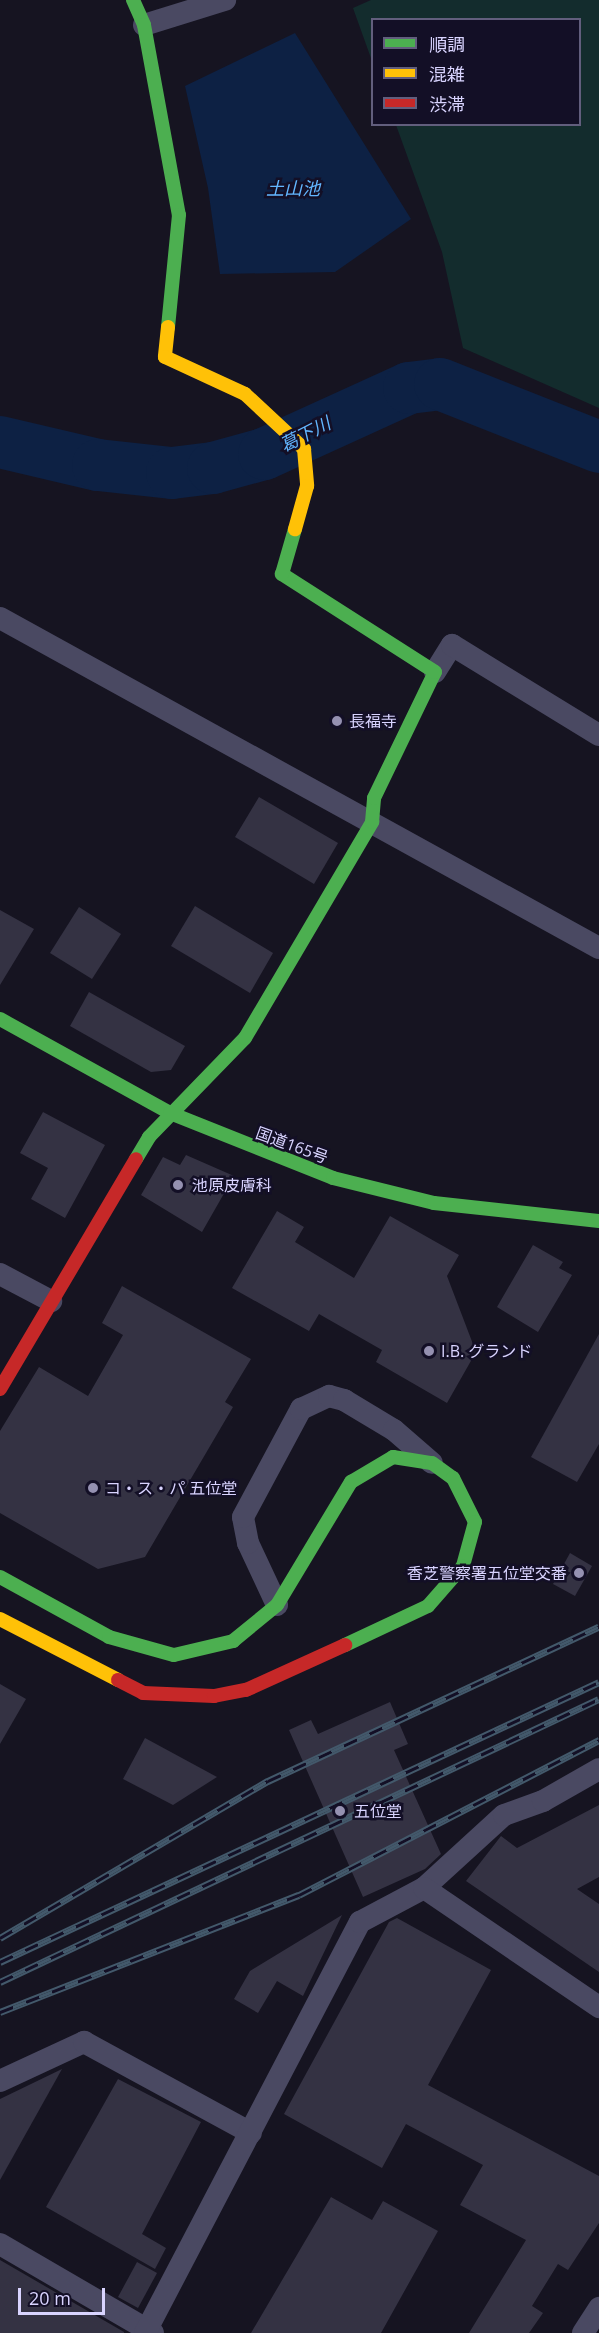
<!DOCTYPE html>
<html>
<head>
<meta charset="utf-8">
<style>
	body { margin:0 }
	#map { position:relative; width:599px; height:2333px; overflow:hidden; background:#161421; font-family:"Open Sans","Noto Sans JP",sans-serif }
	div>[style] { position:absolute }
	.green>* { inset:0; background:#132c2d }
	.water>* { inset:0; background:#0d2144 }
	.river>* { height:52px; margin:-26px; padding:0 26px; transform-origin:26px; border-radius:26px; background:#0d2144 }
	.building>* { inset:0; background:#343243 }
	.street>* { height:22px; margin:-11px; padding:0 11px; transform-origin:11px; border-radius:11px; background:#4a4962 }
	.fast>* { height:14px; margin:-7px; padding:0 7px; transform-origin:7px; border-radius:7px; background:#4caf50 }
	.slow>* { height:14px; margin:-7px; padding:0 7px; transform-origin:7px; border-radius:7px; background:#ffc107 }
	.jam>* { height:14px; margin:-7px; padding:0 7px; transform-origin:7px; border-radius:7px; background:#c62828 }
	.rail>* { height:7px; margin-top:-3.5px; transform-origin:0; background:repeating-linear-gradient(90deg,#130f26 0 14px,#43596b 0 28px); box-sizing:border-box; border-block:2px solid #43596b }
	.dots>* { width:16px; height:16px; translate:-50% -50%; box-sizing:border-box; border:3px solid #130f26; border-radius:50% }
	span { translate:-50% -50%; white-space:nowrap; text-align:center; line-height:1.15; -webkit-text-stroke:5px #130f26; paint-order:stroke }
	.poi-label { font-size:16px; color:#d9d4ff }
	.left { translate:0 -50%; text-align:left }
	.right { translate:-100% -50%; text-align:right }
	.street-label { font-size:16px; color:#d9d4ff }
	.water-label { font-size:18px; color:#62b6ff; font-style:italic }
	.legend { position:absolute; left:371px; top:18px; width:210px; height:108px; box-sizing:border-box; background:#130f26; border:2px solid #625e7d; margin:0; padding:8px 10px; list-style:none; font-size:18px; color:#d9d4ff }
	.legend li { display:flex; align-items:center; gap:12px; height:30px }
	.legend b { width:30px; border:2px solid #625e7d }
	.scale { position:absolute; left:18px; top:2288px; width:87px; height:27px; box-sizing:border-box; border:3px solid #d9d4ff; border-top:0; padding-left:8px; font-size:18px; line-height:21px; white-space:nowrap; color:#d9d4ff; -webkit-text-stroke:4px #130f26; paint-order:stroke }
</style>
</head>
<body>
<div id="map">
	<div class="green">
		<div style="clip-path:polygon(371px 0,599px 0,599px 408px,463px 348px,442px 252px,396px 125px,580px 124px,580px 20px,372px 20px,372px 61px,353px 8px)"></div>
	</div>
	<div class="water">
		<div style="clip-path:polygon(295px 33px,411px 219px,335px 272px,220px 274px,208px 188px,185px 86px)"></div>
	</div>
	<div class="river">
		<div style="left:0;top:442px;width:101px;rotate:13.2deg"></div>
		<div style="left:98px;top:465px;width:74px;rotate:6.2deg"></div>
		<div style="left:172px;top:473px;width:41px;rotate:-7deg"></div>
		<div style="left:213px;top:468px;width:53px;rotate:-15.4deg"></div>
		<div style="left:264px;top:454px;width:159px;rotate:-24.5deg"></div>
		<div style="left:409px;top:388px;width:31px;rotate:-7deg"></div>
		<div style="left:440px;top:384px;width:171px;rotate:21.6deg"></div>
	</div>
	<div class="building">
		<div style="clip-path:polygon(259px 797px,338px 843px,314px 884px,235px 837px)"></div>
		<div style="clip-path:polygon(195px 906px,273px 953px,250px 993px,171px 946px)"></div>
		<div style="clip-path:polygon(79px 907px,121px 934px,92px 979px,50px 953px)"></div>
		<div style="clip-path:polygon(0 910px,34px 929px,0 985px)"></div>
		<div style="clip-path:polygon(89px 992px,185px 1046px,171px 1070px,151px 1072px,70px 1026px)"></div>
		<div style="clip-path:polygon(43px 1112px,105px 1145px,65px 1218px,31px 1199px,48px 1168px,20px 1153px)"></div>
		<div style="clip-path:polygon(186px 1155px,234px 1176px,202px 1232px,141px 1195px,163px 1157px,180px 1165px)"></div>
		<div style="clip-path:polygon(277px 1211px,304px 1227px,295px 1242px,354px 1278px,390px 1216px,459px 1255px,447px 1276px,476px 1352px,447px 1403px,376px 1362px,382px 1350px,319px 1314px,309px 1331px,232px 1288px)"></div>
		<div style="clip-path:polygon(533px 1245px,563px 1262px,559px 1268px,572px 1275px,538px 1332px,497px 1307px)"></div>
		<div style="clip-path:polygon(122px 1286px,251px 1359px,225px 1402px,233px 1407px,145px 1557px,98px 1569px,0 1513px,0 1431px,39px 1367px,88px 1396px,123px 1335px,102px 1323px)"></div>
		<div style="clip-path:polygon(599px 1334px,599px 1444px,577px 1482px,531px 1457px)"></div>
		<div style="clip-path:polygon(570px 1553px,592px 1566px,575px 1596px,553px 1584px)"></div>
		<div style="clip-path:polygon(0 1684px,26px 1699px,0 1744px)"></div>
		<div style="clip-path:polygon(390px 1702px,408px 1744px,394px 1750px,441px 1854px,425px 1869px,363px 1897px,289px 1730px,311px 1720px,318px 1734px)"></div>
		<div style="clip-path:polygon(145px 1738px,217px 1777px,173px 1805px,123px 1779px)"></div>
		<div style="clip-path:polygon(599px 1805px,599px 1877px,577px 1889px,599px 1904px,599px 1972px,466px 1881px,501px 1836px,517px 1848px)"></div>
		<div style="clip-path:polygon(342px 1915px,303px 1996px,277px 1981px,258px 2013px,234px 1999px,250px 1971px)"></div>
		<div style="clip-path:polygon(397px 1918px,491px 1970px,428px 2085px,599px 2176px,599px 2223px,568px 2270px,558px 2264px,532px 2306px,543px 2313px,529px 2333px,469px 2333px,526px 2240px,460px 2205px,483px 2165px,406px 2124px,382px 2168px,284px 2114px,389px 1922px)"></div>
		<div style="clip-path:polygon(62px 2069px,0 2180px,0 2099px)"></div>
		<div style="clip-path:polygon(118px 2079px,201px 2122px,142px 2234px,166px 2248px,155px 2269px,46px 2207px)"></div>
		<div style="clip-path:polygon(331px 2197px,372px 2220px,383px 2201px,438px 2231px,381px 2333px,251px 2333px)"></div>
		<div style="clip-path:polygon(0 2260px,124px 2332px,124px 2333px,0 2333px)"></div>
		<div style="clip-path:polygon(137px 2262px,157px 2273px,138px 2308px,118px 2297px)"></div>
	</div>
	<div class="street">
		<div style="left:144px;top:25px;width:85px;rotate:-17.2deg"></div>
		<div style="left:0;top:618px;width:684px;rotate:28.85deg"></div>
		<div style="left:435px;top:672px;width:32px;rotate:-58deg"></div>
		<div style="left:452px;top:645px;width:172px;rotate:31.5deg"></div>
		<div style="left:0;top:1274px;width:58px;rotate:27.9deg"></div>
		<div style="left:277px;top:1605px;width:68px;rotate:-115.1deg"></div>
		<div style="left:248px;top:1543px;width:26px;rotate:-101deg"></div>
		<div style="left:243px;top:1517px;width:123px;rotate:-61.8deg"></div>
		<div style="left:301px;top:1409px;width:31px;rotate:-25deg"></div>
		<div style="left:329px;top:1396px;width:16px;rotate:15deg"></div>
		<div style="left:344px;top:1400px;width:58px;rotate:31deg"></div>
		<div style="left:394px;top:1430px;width:50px;rotate:41deg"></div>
		<div style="left:424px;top:1888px;width:108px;rotate:-42.4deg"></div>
		<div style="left:504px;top:1815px;width:41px;rotate:-19.7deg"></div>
		<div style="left:543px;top:1801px;width:64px;rotate:-29.7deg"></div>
		<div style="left:0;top:2081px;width:93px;rotate:-24.9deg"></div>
		<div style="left:84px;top:2042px;width:190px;rotate:28.6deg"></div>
		<div style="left:0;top:2244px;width:177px;rotate:30.2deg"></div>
		<div style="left:145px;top:2333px;width:464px;rotate:-62.4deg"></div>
		<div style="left:360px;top:1922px;width:72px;rotate:-28deg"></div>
		<div style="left:424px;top:1888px;width:212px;rotate:34.2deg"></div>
		<div style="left:583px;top:2333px;width:30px;rotate:-57deg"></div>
	</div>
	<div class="fast">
		<div style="left:133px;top:0;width:27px;rotate:66deg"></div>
		<div style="left:144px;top:25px;width:193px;rotate:79.6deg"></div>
		<div style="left:179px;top:215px;width:113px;rotate:95.6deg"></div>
		<div style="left:0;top:1019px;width:194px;rotate:28.9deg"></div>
		<div style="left:170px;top:1113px;width:175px;rotate:21.7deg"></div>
		<div style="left:333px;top:1178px;width:104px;rotate:13.9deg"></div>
		<div style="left:434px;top:1203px;width:166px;rotate:6.2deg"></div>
		<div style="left:136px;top:1159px;width:26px;rotate:-59deg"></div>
		<div style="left:149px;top:1137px;width:138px;rotate:-45.9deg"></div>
		<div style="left:245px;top:1038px;width:251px;rotate:-59.5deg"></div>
		<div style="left:372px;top:822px;width:24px;rotate:-85deg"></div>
		<div style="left:374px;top:798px;width:140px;rotate:-64.2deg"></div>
		<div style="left:435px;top:672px;width:182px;rotate:-147.4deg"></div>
		<div style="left:282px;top:574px;width:47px;rotate:-73.9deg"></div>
		<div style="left:0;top:1577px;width:124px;rotate:28.8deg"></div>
		<div style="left:109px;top:1637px;width:67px;rotate:15.5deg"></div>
		<div style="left:174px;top:1655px;width:61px;rotate:-13.3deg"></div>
		<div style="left:233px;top:1641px;width:57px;rotate:-39.3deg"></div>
		<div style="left:277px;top:1605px;width:144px;rotate:-59deg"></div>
		<div style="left:351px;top:1482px;width:49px;rotate:-30.8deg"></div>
		<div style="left:393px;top:1457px;width:39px;rotate:9deg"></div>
		<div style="left:432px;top:1463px;width:26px;rotate:36deg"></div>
		<div style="left:453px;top:1478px;width:49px;rotate:63.4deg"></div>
		<div style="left:475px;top:1522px;width:46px;rotate:105.3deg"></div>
		<div style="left:463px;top:1566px;width:53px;rotate:131.2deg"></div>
		<div style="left:428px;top:1606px;width:92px;rotate:154.8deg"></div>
	</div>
	<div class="slow">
		<div style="left:168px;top:327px;width:30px;rotate:96deg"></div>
		<div style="left:165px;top:357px;width:88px;rotate:24.8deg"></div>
		<div style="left:245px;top:394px;width:81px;rotate:43deg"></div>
		<div style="left:304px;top:449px;width:37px;rotate:85deg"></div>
		<div style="left:307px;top:486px;width:45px;rotate:105.6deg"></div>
		<div style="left:0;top:1619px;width:133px;rotate:27.3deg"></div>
	</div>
	<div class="jam">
		<div style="left:0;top:1389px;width:267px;rotate:-59.4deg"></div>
		<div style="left:118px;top:1680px;width:28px;rotate:27deg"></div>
		<div style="left:143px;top:1693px;width:71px;rotate:2.4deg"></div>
		<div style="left:214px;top:1696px;width:33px;rotate:-11deg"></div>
		<div style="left:246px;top:1690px;width:109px;rotate:-24.4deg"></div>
	</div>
	<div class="rail">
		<div style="left:0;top:1938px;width:311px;rotate:-30.4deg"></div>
		<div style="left:268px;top:1781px;width:365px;rotate:-25deg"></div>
		<div style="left:0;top:1962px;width:661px;rotate:-25.05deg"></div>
		<div style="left:0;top:1982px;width:662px;rotate:-25.29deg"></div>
		<div style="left:0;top:2012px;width:321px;rotate:-21.4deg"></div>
		<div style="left:299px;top:1895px;width:338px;rotate:-27.3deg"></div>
	</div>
	<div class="dots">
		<div style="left:337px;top:721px;background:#9591b1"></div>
		<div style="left:178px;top:1185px;background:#9591b1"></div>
		<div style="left:429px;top:1351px;background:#9591b1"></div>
		<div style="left:93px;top:1488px;background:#9591b1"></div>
		<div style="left:579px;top:1573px;background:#9591b1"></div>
		<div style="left:340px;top:1811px;background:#9591b1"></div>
	</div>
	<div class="poi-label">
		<span class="left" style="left:349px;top:721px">長福寺</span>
		<span class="left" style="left:192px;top:1185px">池原皮膚科</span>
		<span class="left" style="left:441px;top:1351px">I.B. グランド</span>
		<span class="left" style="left:105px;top:1488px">コ・ス・パ 五位堂</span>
		<span class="right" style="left:567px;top:1573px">香芝警察署五位堂交番</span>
		<span class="left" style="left:354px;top:1811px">五位堂</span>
	</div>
	<div class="street-label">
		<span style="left:292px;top:1145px;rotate:20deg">国道165号</span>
	</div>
	<div class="water-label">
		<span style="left:293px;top:188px">土山池</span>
		<span style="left:305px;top:434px;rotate:-27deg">葛下川</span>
	</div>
	<ul class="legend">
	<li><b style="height:8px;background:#4caf50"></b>順調</li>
	<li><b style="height:8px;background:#ffc107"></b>混雑</li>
	<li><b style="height:8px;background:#c62828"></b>渋滞</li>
	</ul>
	<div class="scale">20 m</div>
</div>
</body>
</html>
